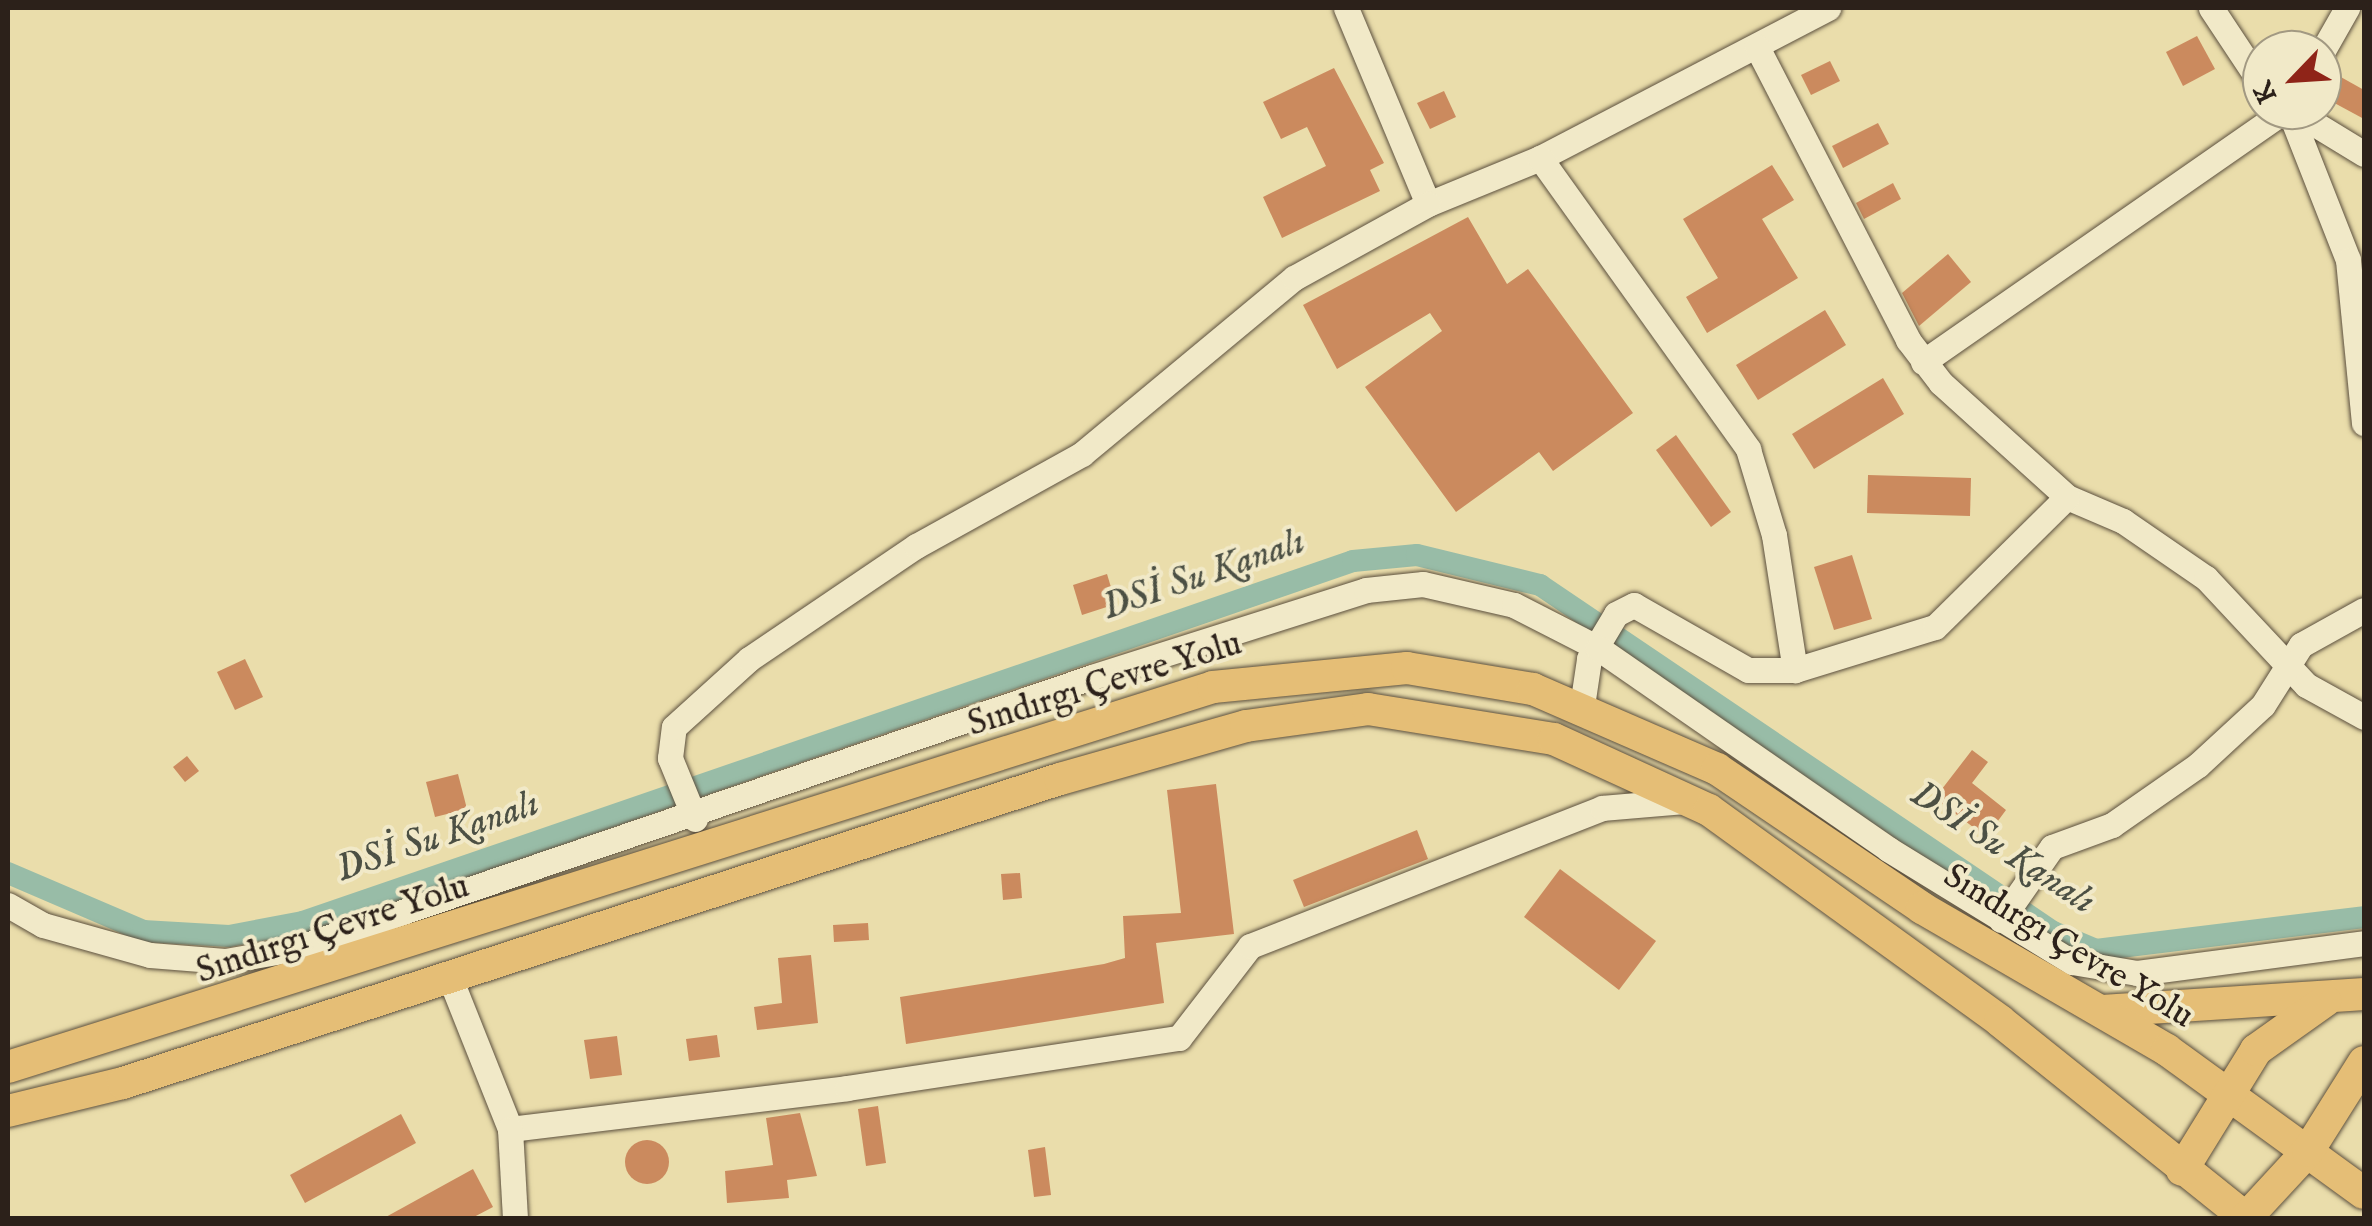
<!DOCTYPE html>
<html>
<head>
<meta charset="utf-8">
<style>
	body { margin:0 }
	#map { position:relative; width:2372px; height:1226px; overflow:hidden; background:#eaddab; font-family:"IM FELL English",serif }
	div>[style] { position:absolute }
	.canal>* { height:22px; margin:-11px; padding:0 11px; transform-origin:11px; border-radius:11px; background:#98bca7 }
	.building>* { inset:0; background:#cb8a5e }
	.round { border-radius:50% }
	.roads { filter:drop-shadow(0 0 2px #5c503e) drop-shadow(0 0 2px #5c503e) }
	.minor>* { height:25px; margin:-12.5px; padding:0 12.5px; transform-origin:12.5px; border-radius:12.5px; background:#f1e9c8 }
	.major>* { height:32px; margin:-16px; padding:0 16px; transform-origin:16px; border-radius:16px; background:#e5be76 }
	span { translate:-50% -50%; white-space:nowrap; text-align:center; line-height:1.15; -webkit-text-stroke:8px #f1e9c8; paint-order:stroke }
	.street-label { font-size:35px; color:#2c211a }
	.water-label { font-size:38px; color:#4c5044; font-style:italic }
	.frame { position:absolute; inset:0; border:10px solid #2c211a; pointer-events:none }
	.north { position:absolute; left:2242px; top:30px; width:100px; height:100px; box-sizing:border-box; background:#f1e9c8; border:2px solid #a29982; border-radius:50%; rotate:245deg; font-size:28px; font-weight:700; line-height:40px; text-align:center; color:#2c211a }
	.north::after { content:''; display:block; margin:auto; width:35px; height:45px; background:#8f2418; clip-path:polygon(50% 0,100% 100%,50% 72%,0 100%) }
</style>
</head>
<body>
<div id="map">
	<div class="canal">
		<div style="left:8px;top:873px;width:147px;rotate:23.2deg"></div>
		<div style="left:143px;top:931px;width:86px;rotate:3.3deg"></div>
		<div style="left:229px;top:936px;width:75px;rotate:-10.7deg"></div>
		<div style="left:303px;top:922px;width:1110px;rotate:-18.97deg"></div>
		<div style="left:1353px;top:561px;width:64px;rotate:-5.4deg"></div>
		<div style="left:1417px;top:555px;width:127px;rotate:13.7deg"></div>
		<div style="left:1540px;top:585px;width:619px;rotate:34.07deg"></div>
		<div style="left:2053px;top:932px;width:47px;rotate:22.7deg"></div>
		<div style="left:2096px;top:950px;width:270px;rotate:-7deg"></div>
	</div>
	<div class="building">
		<div style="clip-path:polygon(2197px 36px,2215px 69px,2183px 86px,2166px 52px)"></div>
		<div style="clip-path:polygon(1830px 61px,1840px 81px,1811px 95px,1801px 75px)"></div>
		<div style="clip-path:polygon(1334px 68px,1384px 163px,1370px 170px,1380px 191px,1282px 238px,1263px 197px,1326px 166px,1307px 127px,1281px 139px,1263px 102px)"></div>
		<div style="clip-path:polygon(2339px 76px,2364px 90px,2364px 119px,2327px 99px)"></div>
		<div style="clip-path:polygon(1444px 91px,1456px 117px,1430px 129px,1417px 103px)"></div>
		<div style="clip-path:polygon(1878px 123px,1889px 144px,1843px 168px,1832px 146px)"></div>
		<div style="clip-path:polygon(1772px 165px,1794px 200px,1762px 219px,1798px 278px,1707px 333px,1686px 297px,1718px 278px,1683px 219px)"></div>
		<div style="clip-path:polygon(1893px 183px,1901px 199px,1864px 219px,1856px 203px)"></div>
		<div style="clip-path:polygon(1468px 217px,1507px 284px,1528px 269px,1633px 413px,1553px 471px,1539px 452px,1456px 512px,1365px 387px,1442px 331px,1430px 313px,1337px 369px,1303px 305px)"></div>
		<div style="clip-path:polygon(1948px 254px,1971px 282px,1919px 326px,1902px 293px)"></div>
		<div style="clip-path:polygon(1825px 310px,1846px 345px,1758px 400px,1736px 365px)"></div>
		<div style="clip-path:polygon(1883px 378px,1904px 414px,1814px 469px,1792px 434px)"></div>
		<div style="clip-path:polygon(1676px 435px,1731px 512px,1711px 527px,1656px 450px)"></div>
		<div style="clip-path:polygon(1868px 475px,1971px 478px,1970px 516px,1867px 513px)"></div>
		<div style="clip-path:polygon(1852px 555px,1872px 619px,1834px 630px,1814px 567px)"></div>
		<div style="clip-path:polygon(1107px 574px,1116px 604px,1082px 615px,1073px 585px)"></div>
		<div style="clip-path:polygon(245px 659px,263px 697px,235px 710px,217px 672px)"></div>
		<div style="clip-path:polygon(1972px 750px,1988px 762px,1972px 783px,2006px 810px,1986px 837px,1935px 798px)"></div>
		<div style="clip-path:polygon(187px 756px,199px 771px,185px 782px,173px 767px)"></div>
		<div style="clip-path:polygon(458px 774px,467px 809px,435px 817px,426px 782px)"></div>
		<div style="clip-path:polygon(1216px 784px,1234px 934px,1156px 943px,1164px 1003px,906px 1044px,900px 997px,1104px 964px,1125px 958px,1123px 916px,1181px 913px,1167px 790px)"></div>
		<div style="clip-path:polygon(1417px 830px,1428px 859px,1304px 907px,1293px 880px)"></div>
		<div style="clip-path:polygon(1560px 869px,1656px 941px,1619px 990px,1524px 917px)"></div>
		<div style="clip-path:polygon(1020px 873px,1022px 898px,1003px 900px,1001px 874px)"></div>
		<div style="clip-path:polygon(868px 923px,869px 940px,834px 942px,833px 925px)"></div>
		<div style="clip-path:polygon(811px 955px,818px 1023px,757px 1030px,754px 1007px,782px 1003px,778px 958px)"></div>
		<div style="clip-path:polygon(717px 1035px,720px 1057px,689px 1061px,686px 1039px)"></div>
		<div style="clip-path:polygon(617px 1036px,622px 1075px,590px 1079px,584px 1040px)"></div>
		<div style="clip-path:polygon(878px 1106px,886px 1163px,866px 1166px,858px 1109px)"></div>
		<div style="clip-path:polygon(800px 1113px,817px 1176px,787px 1180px,789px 1198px,727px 1203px,725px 1171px,773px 1165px,766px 1118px)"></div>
		<div style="clip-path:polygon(401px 1114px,416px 1143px,305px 1203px,290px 1175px)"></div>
		<div class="round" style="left:625px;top:1140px;width:44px;height:44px"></div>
		<div style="clip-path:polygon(1045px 1147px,1051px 1195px,1034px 1197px,1028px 1150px)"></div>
		<div style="clip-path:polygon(473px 1169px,493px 1207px,472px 1218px,384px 1218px)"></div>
	</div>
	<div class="roads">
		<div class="minor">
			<div style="left:1346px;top:8px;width:212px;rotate:67.3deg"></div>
			<div style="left:1428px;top:204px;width:121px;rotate:-22.3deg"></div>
			<div style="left:1540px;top:158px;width:325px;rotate:-27.5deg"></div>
			<div style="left:2211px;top:8px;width:92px;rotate:56.5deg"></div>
			<div style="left:1757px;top:47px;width:330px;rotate:62.7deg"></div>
			<div style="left:1908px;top:340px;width:54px;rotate:52.5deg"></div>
			<div style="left:1941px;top:383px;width:170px;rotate:42.1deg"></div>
			<div style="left:2067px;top:497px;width:61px;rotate:23.2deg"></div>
			<div style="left:2123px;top:521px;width:101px;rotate:34.5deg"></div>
			<div style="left:2206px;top:578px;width:146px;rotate:46.9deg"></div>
			<div style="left:2306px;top:685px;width:66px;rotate:28.9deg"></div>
			<div style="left:2322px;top:52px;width:51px;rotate:-60.4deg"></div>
			<div style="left:2289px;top:110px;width:161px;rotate:68.5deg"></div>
			<div style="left:2348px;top:260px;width:164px;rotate:84.4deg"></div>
			<div style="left:2292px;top:110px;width:84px;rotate:31.4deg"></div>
			<div style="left:1540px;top:158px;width:358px;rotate:54.4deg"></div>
			<div style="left:1748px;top:449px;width:90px;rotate:73.2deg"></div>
			<div style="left:1774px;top:535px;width:137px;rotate:81.2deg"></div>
			<div style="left:1923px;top:362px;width:441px;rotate:-34.8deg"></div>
			<div style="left:1582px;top:706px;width:48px;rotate:-81.5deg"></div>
			<div style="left:1589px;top:659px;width:52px;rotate:-59deg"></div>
			<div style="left:1616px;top:614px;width:20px;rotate:-27deg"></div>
			<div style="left:1634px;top:605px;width:131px;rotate:29.7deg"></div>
			<div style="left:1748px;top:670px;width:47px"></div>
			<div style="left:1795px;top:670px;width:146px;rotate:-17.1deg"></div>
			<div style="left:1935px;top:627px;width:185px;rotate:-44.6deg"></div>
			<div style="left:695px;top:819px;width:66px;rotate:-112.3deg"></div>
			<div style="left:670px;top:758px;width:31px;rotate:-83deg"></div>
			<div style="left:674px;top:727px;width:101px;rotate:-42.2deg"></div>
			<div style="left:749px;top:659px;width:202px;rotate:-34.1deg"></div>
			<div style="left:916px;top:546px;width:190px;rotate:-29deg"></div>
			<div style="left:1082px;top:454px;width:276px;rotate:-39.7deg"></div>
			<div style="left:1294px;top:278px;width:153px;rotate:-28.9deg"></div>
			<div style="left:8px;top:905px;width:40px;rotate:29.7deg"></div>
			<div style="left:43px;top:925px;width:111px;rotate:15.7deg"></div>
			<div style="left:150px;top:955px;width:75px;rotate:4.6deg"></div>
			<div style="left:225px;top:961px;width:70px;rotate:-9.9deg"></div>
			<div style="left:294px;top:949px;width:843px;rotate:-18.82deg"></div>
			<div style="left:1092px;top:677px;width:287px;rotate:-17.6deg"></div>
			<div style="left:1366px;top:590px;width:57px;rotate:-6deg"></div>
			<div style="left:1423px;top:584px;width:93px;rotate:13deg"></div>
			<div style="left:1514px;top:605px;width:94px;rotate:27.1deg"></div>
			<div style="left:1598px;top:648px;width:353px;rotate:34.7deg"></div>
			<div style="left:1888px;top:849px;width:216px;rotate:31.6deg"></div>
			<div style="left:2072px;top:962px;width:66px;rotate:9.6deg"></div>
			<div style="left:2137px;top:973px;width:229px;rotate:-7.5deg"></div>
			<div style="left:2001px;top:920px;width:89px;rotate:-55.1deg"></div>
			<div style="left:2052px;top:847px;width:64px;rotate:-20.1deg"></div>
			<div style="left:2112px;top:825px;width:105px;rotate:-34.9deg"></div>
			<div style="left:2198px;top:765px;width:88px;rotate:-42.7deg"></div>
			<div style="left:2263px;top:705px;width:71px;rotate:-57.7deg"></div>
			<div style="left:2301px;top:645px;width:72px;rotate:-29.1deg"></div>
			<div style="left:450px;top:978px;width:162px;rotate:68.3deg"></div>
			<div style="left:510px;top:1129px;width:339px;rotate:-6.9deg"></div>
			<div style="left:847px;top:1088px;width:336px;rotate:-8.6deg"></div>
			<div style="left:1179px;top:1038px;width:116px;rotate:-52.3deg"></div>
			<div style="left:1250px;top:946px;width:378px;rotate:-21.4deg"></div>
			<div style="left:1602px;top:808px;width:82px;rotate:-4.9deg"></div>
			<div style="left:510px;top:1129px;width:89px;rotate:86.8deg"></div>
		</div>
		<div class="major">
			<div style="left:2102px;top:1011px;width:263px;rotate:-3.7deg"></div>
			<div style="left:8px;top:1067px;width:1263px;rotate:-17.5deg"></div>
			<div style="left:1213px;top:687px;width:195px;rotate:-5.6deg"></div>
			<div style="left:1407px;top:668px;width:128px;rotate:9.5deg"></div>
			<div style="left:1533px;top:689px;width:201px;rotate:23.5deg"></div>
			<div style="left:1717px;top:769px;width:248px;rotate:34.1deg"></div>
			<div style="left:1922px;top:908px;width:283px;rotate:30.1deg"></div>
			<div style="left:2167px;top:1050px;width:243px;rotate:36deg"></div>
			<div style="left:8px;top:1111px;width:118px;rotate:-13.7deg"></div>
			<div style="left:123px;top:1083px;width:985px;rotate:-17.98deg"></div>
			<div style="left:1060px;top:779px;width:193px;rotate:-15.9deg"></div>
			<div style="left:1246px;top:726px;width:123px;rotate:-7.9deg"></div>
			<div style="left:1368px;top:709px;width:188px;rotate:9.2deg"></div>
			<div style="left:1554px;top:739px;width:170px;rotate:24.6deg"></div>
			<div style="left:1709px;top:810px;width:359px;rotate:35.9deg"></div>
			<div style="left:2000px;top:1021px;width:315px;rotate:38.7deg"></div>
			<div style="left:2182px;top:1170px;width:141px;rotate:-58.3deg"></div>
			<div style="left:2256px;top:1050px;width:85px;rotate:-35.4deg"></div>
			<div style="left:2246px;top:1218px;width:91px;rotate:-47.2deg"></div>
			<div style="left:2308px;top:1151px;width:105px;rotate:-57.8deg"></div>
		</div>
	</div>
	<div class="street-label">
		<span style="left:1105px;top:685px;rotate:-17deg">Sındırgı Çevre Yolu</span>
		<span style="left:333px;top:930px;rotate:-18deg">Sındırgı Çevre Yolu</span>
		<span style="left:2068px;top:947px;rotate:31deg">Sındırgı Çevre Yolu</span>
	</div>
	<div class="water-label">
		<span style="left:1204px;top:576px;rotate:-19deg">DSİ Su Kanalı</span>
		<span style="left:438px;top:838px;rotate:-19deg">DSİ Su Kanalı</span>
		<span style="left:2002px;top:849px;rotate:33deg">DSİ Su Kanalı</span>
	</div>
	<div class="frame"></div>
	<div class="north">K</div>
</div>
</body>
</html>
